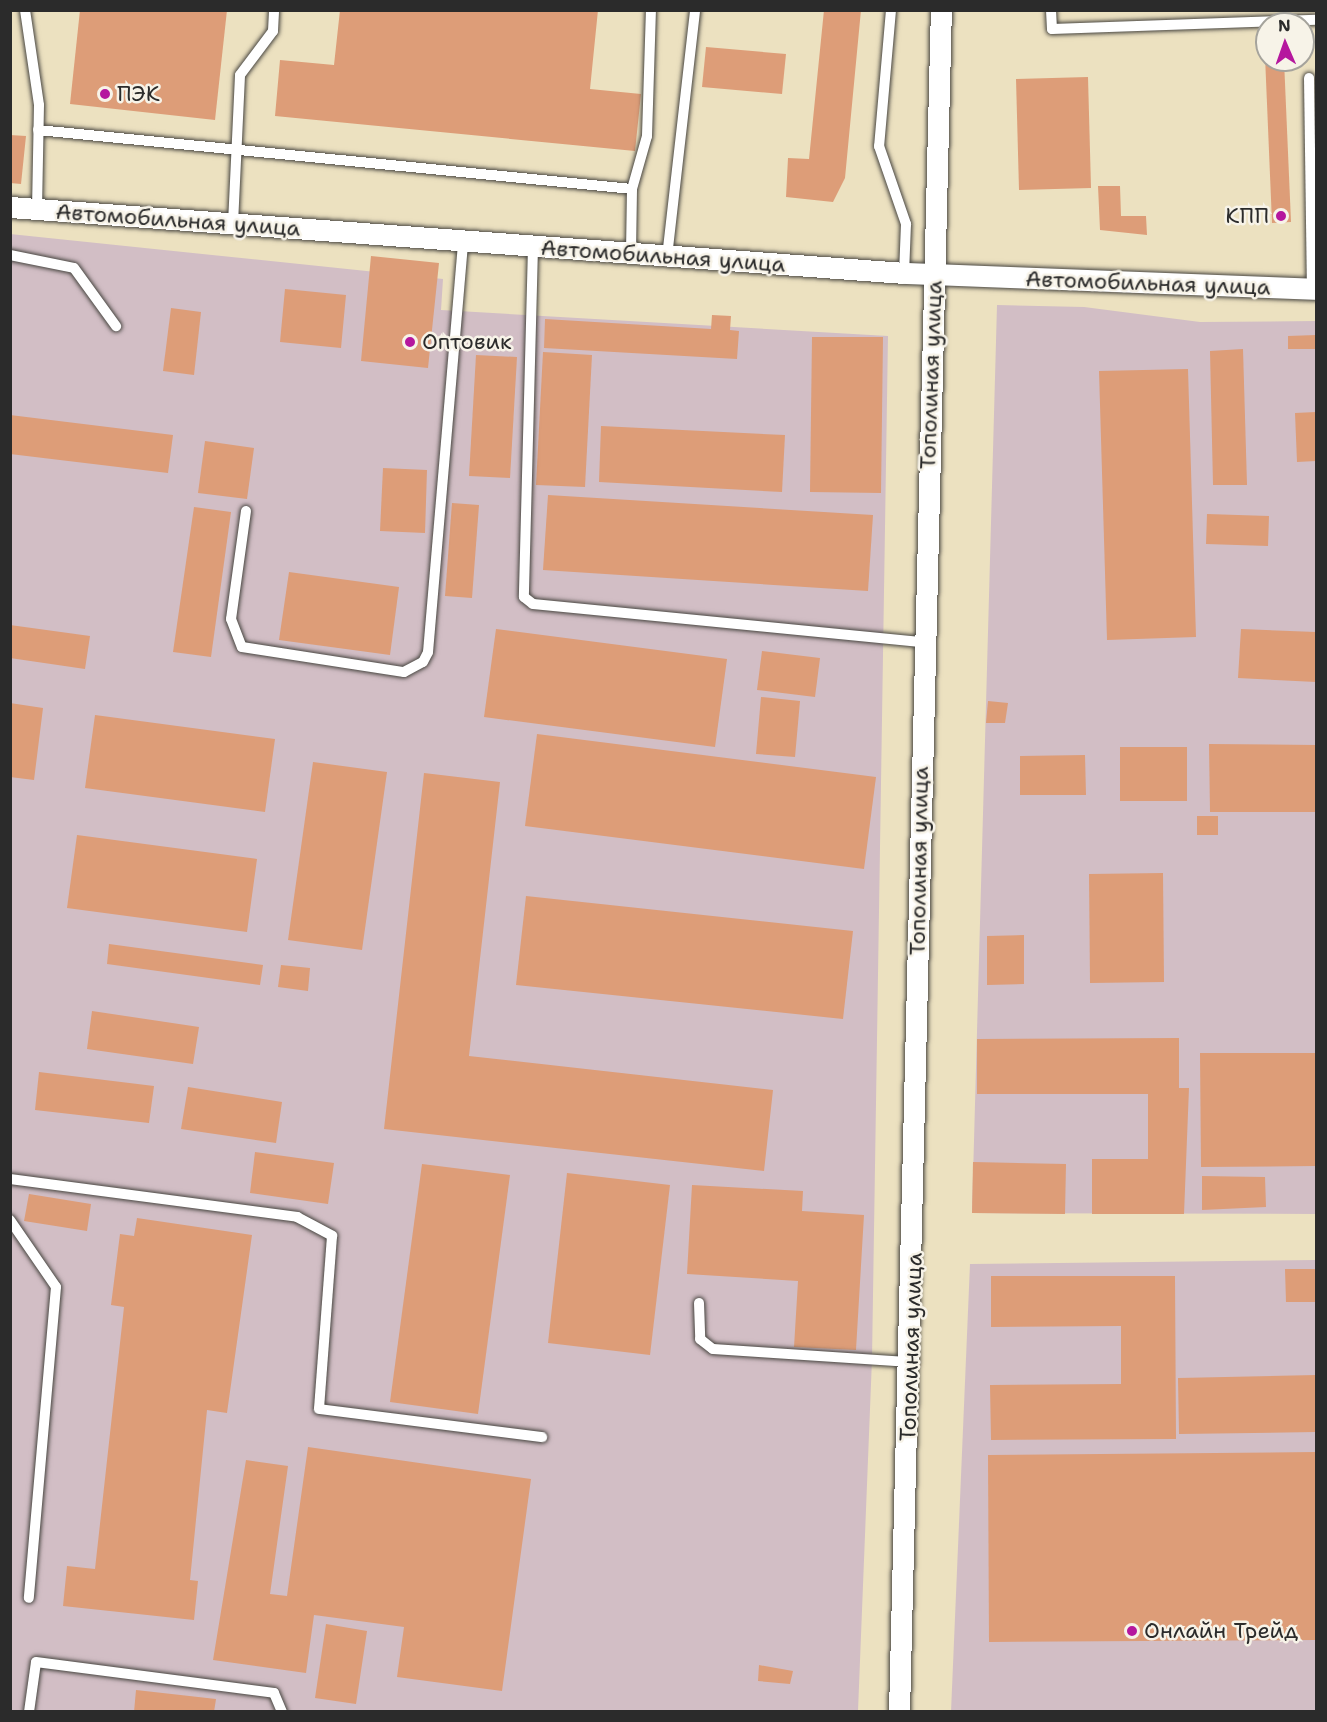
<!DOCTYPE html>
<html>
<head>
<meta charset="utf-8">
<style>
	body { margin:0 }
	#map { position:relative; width:1327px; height:1722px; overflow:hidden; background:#ece1c0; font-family:"Shantell Sans",sans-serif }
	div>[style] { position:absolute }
	.industrial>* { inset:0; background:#d2bec5 }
	.building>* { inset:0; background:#dd9d78 }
	.roads { filter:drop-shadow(0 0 2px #484641) drop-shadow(0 0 2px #484641) }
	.lane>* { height:10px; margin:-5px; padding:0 5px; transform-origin:5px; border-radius:5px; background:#fff }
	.street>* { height:21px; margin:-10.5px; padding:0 10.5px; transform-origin:10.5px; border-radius:10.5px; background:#fff }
	.dots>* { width:16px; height:16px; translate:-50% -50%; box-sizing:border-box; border:3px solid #f7f3e8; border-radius:50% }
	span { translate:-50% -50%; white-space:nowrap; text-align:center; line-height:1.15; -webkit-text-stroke:5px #f7f3e8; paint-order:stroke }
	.poi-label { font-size:22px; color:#2b2b2b }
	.left { translate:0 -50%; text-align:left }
	.right { translate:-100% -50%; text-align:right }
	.street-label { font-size:22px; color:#2b2b2b }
	.frame { position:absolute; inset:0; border:12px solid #2b2b2b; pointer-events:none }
	.north { position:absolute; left:1255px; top:12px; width:60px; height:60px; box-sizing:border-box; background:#f7f3e8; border:2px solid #a5a39c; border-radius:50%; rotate:358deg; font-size:16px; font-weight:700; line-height:24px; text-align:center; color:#2b2b2b }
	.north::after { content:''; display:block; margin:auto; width:21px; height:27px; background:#b5179e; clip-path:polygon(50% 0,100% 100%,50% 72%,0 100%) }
</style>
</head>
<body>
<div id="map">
	<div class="industrial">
		<div style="clip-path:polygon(10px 234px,443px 279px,441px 310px,888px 336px,872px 1359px,858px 1711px,11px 1711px)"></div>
		<div style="clip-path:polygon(997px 305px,1084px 307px,1200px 322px,1316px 321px,1316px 1214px,972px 1213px)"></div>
		<div style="clip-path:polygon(1316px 1260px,1316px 1711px,951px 1712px,970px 1264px)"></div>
	</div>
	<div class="building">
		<div style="clip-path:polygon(80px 10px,227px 10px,215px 120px,70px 104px)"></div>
		<div style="clip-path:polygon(340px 10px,598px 10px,590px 89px,641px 94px,635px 151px,275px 116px,280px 60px,334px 65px)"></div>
		<div style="clip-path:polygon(824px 10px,861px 10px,845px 178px,833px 202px,786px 197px,788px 158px,809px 159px)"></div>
		<div style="clip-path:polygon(706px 47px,786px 54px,782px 94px,702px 87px)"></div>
		<div style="clip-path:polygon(1265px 56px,1284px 60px,1291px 222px,1272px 223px)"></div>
		<div style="clip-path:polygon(1088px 77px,1091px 188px,1019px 190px,1016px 79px)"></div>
		<div style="clip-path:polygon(10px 135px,26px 136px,21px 184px,10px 183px)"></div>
		<div style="clip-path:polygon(1098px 186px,1120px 186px,1121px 216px,1146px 216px,1147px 235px,1100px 230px)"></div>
		<div style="clip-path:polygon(371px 256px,439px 263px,428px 368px,361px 361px)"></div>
		<div style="clip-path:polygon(285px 289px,346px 295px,341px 348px,280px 342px)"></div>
		<div style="clip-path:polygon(171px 308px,201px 312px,194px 375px,163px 371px)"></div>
		<div style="clip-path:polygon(712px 315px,731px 316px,730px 330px,739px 331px,737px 359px,544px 348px,545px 319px,711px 329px)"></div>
		<div style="clip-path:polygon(1316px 335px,1316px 349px,1288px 349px,1288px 336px)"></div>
		<div style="clip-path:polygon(812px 337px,883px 337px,881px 493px,810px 492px)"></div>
		<div style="clip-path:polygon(1243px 349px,1247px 485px,1213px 485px,1210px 351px)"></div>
		<div style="clip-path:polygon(543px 352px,592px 355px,585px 487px,536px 485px)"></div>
		<div style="clip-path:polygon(476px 355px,517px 357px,510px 478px,469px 476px)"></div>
		<div style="clip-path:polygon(1188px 369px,1196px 637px,1107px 640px,1099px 371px)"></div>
		<div style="clip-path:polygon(1316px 412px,1316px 461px,1297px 462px,1295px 413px)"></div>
		<div style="clip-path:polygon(10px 415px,173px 435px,168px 473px,10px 454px)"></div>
		<div style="clip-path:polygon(601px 426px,785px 435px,782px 492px,599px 482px)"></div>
		<div style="clip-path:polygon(205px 441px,254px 448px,247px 499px,198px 493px)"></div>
		<div style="clip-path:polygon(383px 468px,427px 470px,425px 533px,380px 531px)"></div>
		<div style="clip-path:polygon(548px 495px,873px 515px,868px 591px,543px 570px)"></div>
		<div style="clip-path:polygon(452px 503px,479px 505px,472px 598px,445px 596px)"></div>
		<div style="clip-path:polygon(194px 507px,231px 512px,211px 657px,173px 652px)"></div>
		<div style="clip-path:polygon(1207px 514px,1269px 516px,1268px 546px,1206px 544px)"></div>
		<div style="clip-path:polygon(289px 572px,399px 587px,390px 655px,279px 640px)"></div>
		<div style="clip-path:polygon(10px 625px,90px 636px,85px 669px,10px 658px)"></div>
		<div style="clip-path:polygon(496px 629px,727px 659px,715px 747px,484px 717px)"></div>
		<div style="clip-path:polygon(1241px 629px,1316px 632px,1316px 682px,1238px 678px)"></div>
		<div style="clip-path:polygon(762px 651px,820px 658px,815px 697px,757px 690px)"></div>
		<div style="clip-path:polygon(761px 697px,800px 701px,795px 757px,756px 754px)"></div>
		<div style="clip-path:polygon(988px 701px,1008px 703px,1005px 723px,986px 723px)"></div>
		<div style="clip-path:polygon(10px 703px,43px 708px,34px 780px,10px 777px)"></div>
		<div style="clip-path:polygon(95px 715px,275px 739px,265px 812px,85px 788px)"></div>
		<div style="clip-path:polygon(537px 734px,876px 777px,864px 869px,525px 826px)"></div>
		<div style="clip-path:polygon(1209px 744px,1316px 745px,1316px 812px,1210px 812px)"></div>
		<div style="clip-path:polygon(1120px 747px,1187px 747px,1187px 801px,1120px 801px)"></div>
		<div style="clip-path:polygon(1085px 755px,1086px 795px,1020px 795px,1020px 756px)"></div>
		<div style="clip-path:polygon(313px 762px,387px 772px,362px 950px,288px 940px)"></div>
		<div style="clip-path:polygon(424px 773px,500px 782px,469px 1056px,773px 1090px,764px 1171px,384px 1129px)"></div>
		<div style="clip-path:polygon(1197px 816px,1218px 816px,1218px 835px,1197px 835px)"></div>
		<div style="clip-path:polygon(77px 835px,257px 859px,247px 932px,67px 908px)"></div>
		<div style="clip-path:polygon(1163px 873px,1164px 982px,1090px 983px,1089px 874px)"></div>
		<div style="clip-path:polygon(526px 896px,853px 931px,843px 1019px,516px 985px)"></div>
		<div style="clip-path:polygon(1024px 935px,1024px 984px,987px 985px,987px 936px)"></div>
		<div style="clip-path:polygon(109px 944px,263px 965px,260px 985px,107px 964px)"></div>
		<div style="clip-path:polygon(281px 965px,310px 968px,308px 991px,278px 987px)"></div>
		<div style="clip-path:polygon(92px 1011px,199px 1027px,193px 1064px,87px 1049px)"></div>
		<div style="clip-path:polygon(1179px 1038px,1179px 1088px,1189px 1088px,1184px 1214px,1092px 1214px,1092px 1159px,1148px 1159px,1148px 1094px,977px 1094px,977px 1039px)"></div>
		<div style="clip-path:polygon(1200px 1053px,1316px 1053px,1316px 1166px,1201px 1167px)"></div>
		<div style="clip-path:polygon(39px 1072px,154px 1086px,149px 1123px,35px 1110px)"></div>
		<div style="clip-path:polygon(188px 1087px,282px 1102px,276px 1143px,181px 1129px)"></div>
		<div style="clip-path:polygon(255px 1152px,334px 1163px,328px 1204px,250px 1193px)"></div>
		<div style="clip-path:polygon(973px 1162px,1066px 1164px,1065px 1214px,972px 1213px)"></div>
		<div style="clip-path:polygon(422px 1164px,510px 1175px,478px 1414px,390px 1402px)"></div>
		<div style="clip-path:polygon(567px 1173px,670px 1185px,650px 1355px,548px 1343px)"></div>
		<div style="clip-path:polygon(1202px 1176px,1265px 1177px,1266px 1207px,1202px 1210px)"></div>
		<div style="clip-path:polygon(692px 1185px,803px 1191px,802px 1211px,864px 1215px,856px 1350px,794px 1347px,798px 1281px,687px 1274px)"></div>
		<div style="clip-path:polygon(29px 1194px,91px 1204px,87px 1231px,24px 1221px)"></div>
		<div style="clip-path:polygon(137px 1218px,252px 1235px,227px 1413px,207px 1410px,190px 1580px,198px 1581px,194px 1620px,63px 1606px,67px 1566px,95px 1569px,124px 1307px,111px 1305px,120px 1234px,134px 1236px)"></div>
		<div style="clip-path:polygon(1285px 1269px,1316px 1269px,1316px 1302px,1286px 1302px)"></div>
		<div style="clip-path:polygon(991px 1276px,1175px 1276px,1176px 1439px,991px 1440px,990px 1385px,1121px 1384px,1121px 1326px,991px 1327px)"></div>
		<div style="clip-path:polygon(1316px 1375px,1316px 1432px,1179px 1434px,1178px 1378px)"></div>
		<div style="clip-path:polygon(308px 1447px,531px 1479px,502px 1691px,397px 1677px,404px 1627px,314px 1615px,306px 1673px,213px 1660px,246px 1460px,288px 1466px,270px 1594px,287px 1596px)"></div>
		<div style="clip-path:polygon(1316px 1452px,1316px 1640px,989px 1642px,988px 1455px)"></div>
		<div style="clip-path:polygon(326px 1624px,367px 1631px,356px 1704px,315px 1698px)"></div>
		<div style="clip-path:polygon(759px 1665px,793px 1671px,790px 1684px,758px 1681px)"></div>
		<div style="clip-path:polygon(136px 1690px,216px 1699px,214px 1712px,134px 1712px)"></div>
	</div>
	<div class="roads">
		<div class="lane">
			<div style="left:25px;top:10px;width:96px;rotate:81.6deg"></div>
			<div style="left:39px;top:105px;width:104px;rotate:91.1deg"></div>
			<div style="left:891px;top:10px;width:137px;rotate:95deg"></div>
			<div style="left:879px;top:146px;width:83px;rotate:70.9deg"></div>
			<div style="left:906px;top:224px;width:49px;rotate:92.3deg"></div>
			<div style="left:1051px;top:10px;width:19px;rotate:87deg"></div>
			<div style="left:1052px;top:29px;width:264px;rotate:-2deg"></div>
			<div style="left:1309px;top:78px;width:211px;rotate:89.2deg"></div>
			<div style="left:38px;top:130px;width:597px;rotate:5.67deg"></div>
			<div style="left:632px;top:189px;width:65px;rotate:90.9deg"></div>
			<div style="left:632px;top:189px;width:55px;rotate:-74.2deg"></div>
			<div style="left:647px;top:136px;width:126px;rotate:-88.2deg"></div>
			<div style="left:233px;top:224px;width:149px;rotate:-87.3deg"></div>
			<div style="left:240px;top:75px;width:55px;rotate:-53.1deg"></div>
			<div style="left:273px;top:31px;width:21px;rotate:-87deg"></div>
			<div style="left:533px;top:247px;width:350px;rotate:91.5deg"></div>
			<div style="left:524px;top:597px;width:11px;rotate:38deg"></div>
			<div style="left:533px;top:604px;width:392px;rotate:5.6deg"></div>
			<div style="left:10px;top:255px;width:65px;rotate:11.5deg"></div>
			<div style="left:74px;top:268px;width:72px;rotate:54.1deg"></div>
			<div style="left:667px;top:257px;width:249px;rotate:-83.5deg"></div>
			<div style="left:246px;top:511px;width:109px;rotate:97.9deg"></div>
			<div style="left:231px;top:619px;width:30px;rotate:69deg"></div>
			<div style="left:242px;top:647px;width:164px;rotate:8.8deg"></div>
			<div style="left:404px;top:672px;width:21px;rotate:-28deg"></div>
			<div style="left:423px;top:662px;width:11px;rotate:-63deg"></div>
			<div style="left:428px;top:652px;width:412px;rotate:-85.1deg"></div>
			<div style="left:10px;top:1179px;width:290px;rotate:7.5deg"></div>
			<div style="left:297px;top:1217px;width:40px;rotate:28deg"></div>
			<div style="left:332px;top:1236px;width:173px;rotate:94.3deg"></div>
			<div style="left:319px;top:1409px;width:225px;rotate:7.2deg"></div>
			<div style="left:10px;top:1220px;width:81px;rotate:55.5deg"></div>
			<div style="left:56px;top:1287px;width:312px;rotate:95deg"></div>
			<div style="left:699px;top:1303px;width:36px;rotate:88deg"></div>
			<div style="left:700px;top:1339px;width:16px;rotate:38deg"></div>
			<div style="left:713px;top:1349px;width:198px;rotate:3.8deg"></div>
			<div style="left:29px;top:1712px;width:50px;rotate:-82deg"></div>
			<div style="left:36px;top:1662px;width:240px;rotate:7.4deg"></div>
			<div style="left:274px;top:1693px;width:21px;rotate:67deg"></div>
		</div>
		<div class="street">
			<div style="left:10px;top:207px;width:896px;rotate:4.22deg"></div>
			<div style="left:904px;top:273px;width:412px;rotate:2.2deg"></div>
			<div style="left:899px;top:1712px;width:1703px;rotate:-88.59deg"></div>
		</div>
	</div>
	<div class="dots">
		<div style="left:105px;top:94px;background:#b5179e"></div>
		<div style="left:1281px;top:216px;background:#b5179e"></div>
		<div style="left:410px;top:342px;background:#b5179e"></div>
		<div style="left:1132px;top:1631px;background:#b5179e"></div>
	</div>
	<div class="poi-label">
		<span class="left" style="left:117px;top:94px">ПЭК</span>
		<span class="right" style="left:1269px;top:216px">КПП</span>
		<span class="left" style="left:422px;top:342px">Оптовик</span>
		<span class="left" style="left:1144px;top:1631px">Онлайн Трейд</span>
	</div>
	<div class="street-label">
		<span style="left:178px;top:220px;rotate:4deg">Автомобильная улица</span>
		<span style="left:663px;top:256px;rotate:4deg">Автомобильная улица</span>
		<span style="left:1148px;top:283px;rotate:2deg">Автомобильная улица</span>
		<span style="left:931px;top:375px;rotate:-88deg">Тополиная улица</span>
		<span style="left:919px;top:861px;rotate:-89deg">Тополиная улица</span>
		<span style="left:911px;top:1347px;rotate:-88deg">Тополиная улица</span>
	</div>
	<div class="frame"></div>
	<div class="north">N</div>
</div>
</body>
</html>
